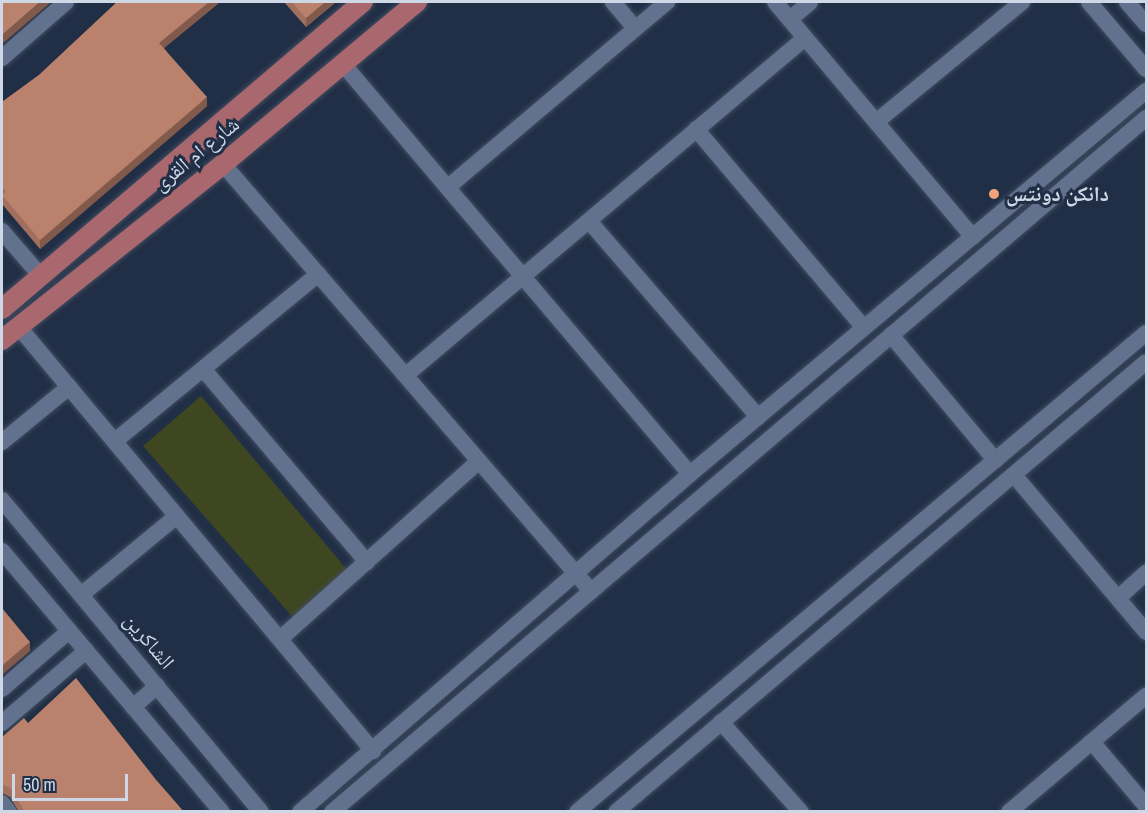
<!DOCTYPE html>
<html>
<head>
<meta charset="utf-8">
<style>
	body { margin:0 }
	#map { position:relative; width:1148px; height:813px; overflow:hidden; background:#212f46; font-family:"Archivo Narrow","Noto Naskh Arabic",sans-serif }
	div>[style] { position:absolute }
	.green>* { inset:0; background:#3e4720 }
	.roads { filter:drop-shadow(0 0 2px #414c60) drop-shadow(0 0 2px #414c60) }
	.minor>* { height:16px; margin:-8px; padding:0 8px; transform-origin:8px; border-radius:8px; background:#62728e }
	.major>* { height:20px; margin:-10px; padding:0 10px; transform-origin:10px; border-radius:10px; background:#a9676e }
	.wall>* { inset:0; background:#a06f5d }
	.shaded-wall>* { inset:0; background:#825a4c }
	.building>* { inset:0; background:#ba816c }
	.dots>* { width:16px; height:16px; translate:-50% -50%; box-sizing:border-box; border:3px solid #212f46; border-radius:50% }
	span { translate:-50% -50%; white-space:nowrap; text-align:center; line-height:1.15; -webkit-text-stroke:6px #212f46; paint-order:stroke }
	.street-label { font-size:21px; color:#cfd8e7 }
	.poi-label { font-size:21px; color:#cfd8e7; font-weight:700 }
	.left { translate:0 -50%; text-align:left }
	.frame { position:absolute; inset:0; border:3px solid #cfd8e7; pointer-events:none }
	.scale { position:absolute; left:12px; top:774px; width:116px; height:27px; box-sizing:border-box; border:3px solid #cfd8e7; border-top:0; padding-left:8px; font-size:18px; line-height:21px; white-space:nowrap; color:#cfd8e7; -webkit-text-stroke:4px #212f46; paint-order:stroke }
</style>
</head>
<body>
<div id="map">
	<div class="green">
		<div style="clip-path:polygon(201px 396px,349px 572px,295px 620px,143px 446px)"></div>
	</div>
	<div class="roads">
		<div class="minor">
			<div style="left:613px;top:2px;width:34px;rotate:50deg"></div>
			<div style="left:775px;top:2px;width:307px;rotate:49.9deg"></div>
			<div style="left:1089px;top:2px;width:88px;rotate:49.6deg"></div>
			<div style="left:1127px;top:2px;width:29px;rotate:49deg"></div>
			<div style="left:790px;top:19px;width:26px;rotate:-40deg"></div>
			<div style="left:2px;top:58px;width:85px;rotate:-41.2deg"></div>
			<div style="left:343px;top:64px;width:537px;rotate:49.76deg"></div>
			<div style="left:876px;top:122px;width:189px;rotate:-39.4deg"></div>
			<div style="left:696px;top:129px;width:260px;rotate:49.8deg"></div>
			<div style="left:223px;top:164px;width:564px;rotate:49.24deg"></div>
			<div style="left:448px;top:187px;width:287px;rotate:-40.2deg"></div>
			<div style="left:589px;top:221px;width:259px;rotate:49.2deg"></div>
			<div style="left:2px;top:231px;width:58px;rotate:49.2deg"></div>
			<div style="left:18px;top:326px;width:554px;rotate:50.13deg"></div>
			<div style="left:891px;top:335px;width:163px;rotate:50.2deg"></div>
			<div style="left:204px;top:370px;width:252px;rotate:49.7deg"></div>
			<div style="left:406px;top:375px;width:522px;rotate:-40.18deg"></div>
			<div style="left:115px;top:441px;width:263px;rotate:-39.4deg"></div>
			<div style="left:2px;top:442px;width:87px;rotate:-39.4deg"></div>
			<div style="left:1014px;top:475px;width:205px;rotate:49.9deg"></div>
			<div style="left:2px;top:500px;width:405px;rotate:50.3deg"></div>
			<div style="left:2px;top:551px;width:341px;rotate:49.9deg"></div>
			<div style="left:81px;top:595px;width:124px;rotate:-39.5deg"></div>
			<div style="left:1118px;top:598px;width:38px;rotate:-42deg"></div>
			<div style="left:280px;top:639px;width:267px;rotate:-41.8deg"></div>
			<div style="left:2px;top:689px;width:89px;rotate:-40.9deg"></div>
			<div style="left:133px;top:707px;width:32px;rotate:-41deg"></div>
			<div style="left:721px;top:722px;width:120px;rotate:48.4deg"></div>
			<div style="left:2px;top:723px;width:111px;rotate:-40.6deg"></div>
			<div style="left:1092px;top:742px;width:84px;rotate:49.8deg"></div>
			<div style="left:2px;top:803px;width:11px;rotate:52deg"></div>
			<div style="left:300px;top:812px;width:516px;rotate:-40.91deg"></div>
			<div style="left:690px;top:474px;width:596px;rotate:-40.03deg"></div>
			<div style="left:332px;top:812px;width:1070px;rotate:-40.45deg"></div>
			<div style="left:577px;top:812px;width:744px;rotate:-40.09deg"></div>
			<div style="left:616px;top:812px;width:695px;rotate:-40.33deg"></div>
			<div style="left:1009px;top:812px;width:180px;rotate:-40.3deg"></div>
		</div>
		<div class="major">
			<div style="left:2px;top:309px;width:474px;rotate:-40.4deg"></div>
			<div style="left:2px;top:340px;width:283px;rotate:-38.5deg"></div>
			<div style="left:223px;top:164px;width:253px;rotate:-39.9deg"></div>
		</div>
	</div>
	<div class="wall">
		<div style="clip-path:polygon(117px 2px,220px 2px,164px 48px,207px 106px,40px 249px,2px 204px,2px 102px,39px 75px)"></div>
		<div style="clip-path:polygon(284px 2px,336px 2px,306px 27px)"></div>
		<div style="clip-path:polygon(28px 723px,157px 781px,184px 812px,19px 812px,10px 797px,2px 793px,2px 737px)"></div>
	</div>
	<div class="shaded-wall">
		<div style="clip-path:polygon(40px 2px,51px 2px,2px 44px,2px 35px)"></div>
		<div style="clip-path:polygon(209px 2px,220px 2px,159px 52px,159px 43px)"></div>
		<div style="clip-path:polygon(325px 2px,336px 2px,306px 27px,306px 18px)"></div>
		<div style="clip-path:polygon(207px 97px,207px 106px,40px 249px,40px 240px)"></div>
		<div style="clip-path:polygon(30px 642px,30px 651px,2px 675px,2px 666px)"></div>
	</div>
	<div class="building">
		<div style="clip-path:polygon(2px 2px,40px 2px,2px 35px)"></div>
		<div style="clip-path:polygon(117px 2px,209px 2px,159px 43px,207px 97px,40px 240px,2px 195px,6px 192px,2px 187px,2px 102px,39px 75px)"></div>
		<div style="clip-path:polygon(292px 2px,325px 2px,306px 18px)"></div>
		<div style="clip-path:polygon(2px 608px,30px 642px,2px 666px)"></div>
		<div style="clip-path:polygon(76px 678px,157px 781px,184px 812px,25px 812px,10px 788px,2px 784px,2px 737px,24px 718px,28px 723px)"></div>
	</div>
	<div class="dots">
		<div style="left:994px;top:194px;background:#f1a27b"></div>
	</div>
	<div class="street-label">
		<span style="left:196px;top:154px;rotate:-39deg">شارع ام القرى</span>
		<span style="left:149px;top:641px;rotate:50deg">الشاكرين</span>
	</div>
	<div class="poi-label">
		<span class="left" style="left:1006px;top:194px">دانكن دونتس</span>
	</div>
	<div class="frame"></div>
	<div class="scale">50 m</div>
</div>
</body>
</html>
